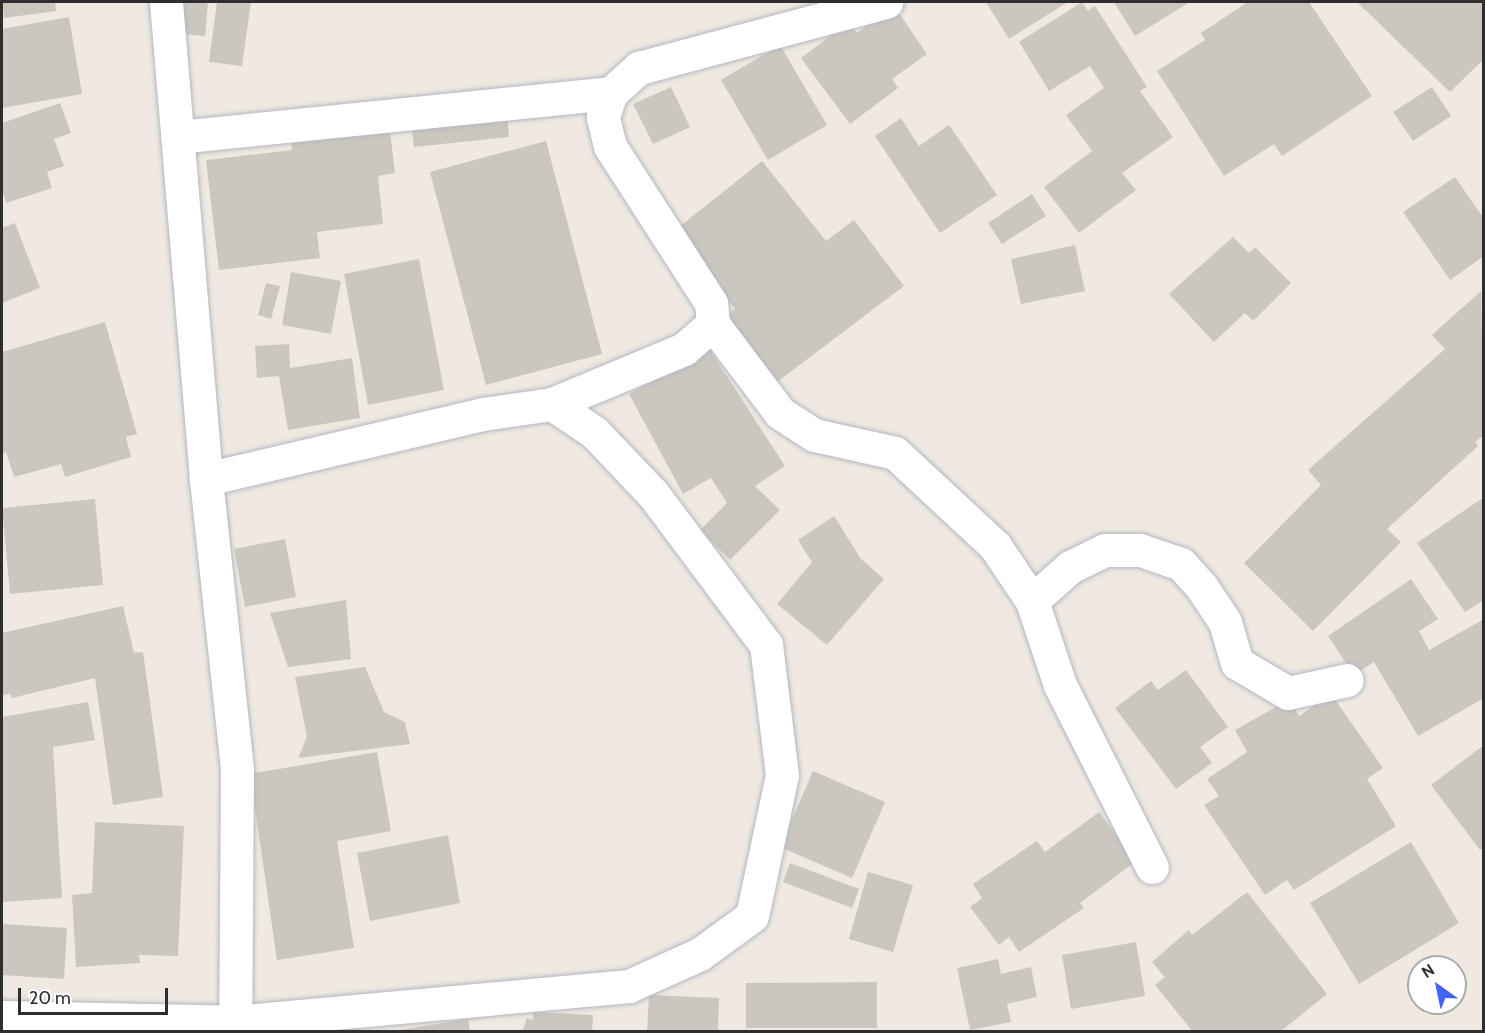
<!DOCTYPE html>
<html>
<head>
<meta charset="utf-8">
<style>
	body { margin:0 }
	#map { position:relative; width:1485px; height:1033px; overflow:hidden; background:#efe9e1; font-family:Cabin,sans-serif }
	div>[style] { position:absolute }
	.building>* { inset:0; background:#cbc7bf }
	.roads { filter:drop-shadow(0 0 2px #b4b7c1) drop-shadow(0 0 2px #b4b7c1) }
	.minor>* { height:33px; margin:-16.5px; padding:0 16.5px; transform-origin:16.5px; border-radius:16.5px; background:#fff }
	span { translate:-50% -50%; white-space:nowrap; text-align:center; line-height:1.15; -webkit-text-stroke:5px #fff; paint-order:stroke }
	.frame { position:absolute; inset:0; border:3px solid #2e2e2e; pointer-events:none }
	.north { position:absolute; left:1407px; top:955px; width:60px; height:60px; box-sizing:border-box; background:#fff; border:2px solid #ababab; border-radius:50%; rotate:327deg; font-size:16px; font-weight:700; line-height:24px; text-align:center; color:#2e2e2e }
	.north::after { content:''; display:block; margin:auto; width:21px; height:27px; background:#4264fb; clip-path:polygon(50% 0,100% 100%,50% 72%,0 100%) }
	.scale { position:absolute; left:18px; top:988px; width:150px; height:27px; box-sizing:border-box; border:3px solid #2e2e2e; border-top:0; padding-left:8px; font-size:18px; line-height:21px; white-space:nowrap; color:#2e2e2e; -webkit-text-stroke:4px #fff; paint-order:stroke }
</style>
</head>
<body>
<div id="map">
	<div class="building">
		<div style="clip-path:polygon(2px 2px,55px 2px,56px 11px,4px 18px)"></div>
		<div style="clip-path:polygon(183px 2px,208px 2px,205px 36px,180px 34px)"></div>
		<div style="clip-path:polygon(217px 2px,251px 2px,242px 66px,209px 62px)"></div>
		<div style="clip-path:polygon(986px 2px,1068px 2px,1009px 39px)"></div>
		<div style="clip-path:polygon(1082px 2px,1088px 11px,1095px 6px,1147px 87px,1140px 91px,1173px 137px,1122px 173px,1136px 190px,1079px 233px,1044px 187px,1092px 151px,1066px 115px,1104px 88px,1090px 66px,1049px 91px,1019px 42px)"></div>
		<div style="clip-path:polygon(1114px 2px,1190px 2px,1135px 36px)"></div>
		<div style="clip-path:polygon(1248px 2px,1309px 2px,1372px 96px,1282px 156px,1274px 144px,1224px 176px,1157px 71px,1205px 40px,1201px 33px)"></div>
		<div style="clip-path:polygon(1357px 2px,1484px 2px,1484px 59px,1450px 92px)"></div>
		<div style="clip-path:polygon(894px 6px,927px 54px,892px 79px,898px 88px,850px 124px,801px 58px,849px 22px,857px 33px)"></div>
		<div style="clip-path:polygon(69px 17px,82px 94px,2px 108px,2px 29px)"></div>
		<div style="clip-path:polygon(780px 45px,827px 125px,768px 160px,721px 80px)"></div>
		<div style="clip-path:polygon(671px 87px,690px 127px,653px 144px,633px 104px)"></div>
		<div style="clip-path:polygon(1432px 87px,1451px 116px,1413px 141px,1393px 112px)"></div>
		<div style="clip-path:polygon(505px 94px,509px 137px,414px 147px,409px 104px)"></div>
		<div style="clip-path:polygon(60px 103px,71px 133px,54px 139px,64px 166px,47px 172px,52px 188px,6px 203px,2px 188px,2px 123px)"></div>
		<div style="clip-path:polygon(901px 118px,919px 146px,949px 125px,997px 195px,940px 233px,875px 136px)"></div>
		<div style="clip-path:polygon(389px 122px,395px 173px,378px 176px,383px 224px,317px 232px,320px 258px,219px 270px,206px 160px,292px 150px,289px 134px)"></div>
		<div style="clip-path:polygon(546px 141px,602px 354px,486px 385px,430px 172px)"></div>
		<div style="clip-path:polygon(762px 161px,826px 241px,854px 220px,904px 286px,777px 382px,727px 315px,735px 309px,674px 231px)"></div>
		<div style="clip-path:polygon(1455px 177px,1484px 219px,1484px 256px,1450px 280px,1403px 212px)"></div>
		<div style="clip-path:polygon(1032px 194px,1046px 216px,1002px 244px,988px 223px)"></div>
		<div style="clip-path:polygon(15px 223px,40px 288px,2px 303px,2px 228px)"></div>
		<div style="clip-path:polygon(1233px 237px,1249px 253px,1255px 247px,1291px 283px,1253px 321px,1245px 313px,1214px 342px,1169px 294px)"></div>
		<div style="clip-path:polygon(1075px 245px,1085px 291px,1021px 304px,1011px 259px)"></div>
		<div style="clip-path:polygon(419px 259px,444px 390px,368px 405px,344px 274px)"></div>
		<div style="clip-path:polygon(291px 272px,341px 281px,331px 334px,282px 325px)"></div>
		<div style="clip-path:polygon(266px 283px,280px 286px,271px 319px,258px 315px)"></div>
		<div style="clip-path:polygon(1481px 291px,1484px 435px,1475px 442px,1478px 446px,1387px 529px,1401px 542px,1313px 631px,1244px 563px,1321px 485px,1308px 470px,1445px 349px,1432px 335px)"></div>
		<div style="clip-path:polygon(105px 322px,137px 434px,126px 437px,131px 457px,65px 477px,61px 464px,14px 477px,6px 452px,2px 454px,2px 352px)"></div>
		<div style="clip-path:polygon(289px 344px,290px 368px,352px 358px,360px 418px,288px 430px,279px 376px,257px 378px,255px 346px)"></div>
		<div style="clip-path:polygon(710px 350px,785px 466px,755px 486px,780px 510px,730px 560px,700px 530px,727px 503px,711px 478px,683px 494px,629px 394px)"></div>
		<div style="clip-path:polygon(1484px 497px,1484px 600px,1465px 612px,1417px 543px)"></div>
		<div style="clip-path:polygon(95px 499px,103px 585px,10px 594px,2px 508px)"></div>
		<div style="clip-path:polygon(834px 516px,861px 559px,884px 579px,827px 645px,777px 604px,812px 562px,798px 540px)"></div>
		<div style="clip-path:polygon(285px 539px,296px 597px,245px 607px,234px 549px)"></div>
		<div style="clip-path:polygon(1411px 579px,1438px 619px,1419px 631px,1429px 650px,1484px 619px,1484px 698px,1418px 736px,1374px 662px,1354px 675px,1328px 636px)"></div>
		<div style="clip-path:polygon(346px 600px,351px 659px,288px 667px,270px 613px)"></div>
		<div style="clip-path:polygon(123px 606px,134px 653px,143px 652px,163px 797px,113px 805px,95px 678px,12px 698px,10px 694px,2px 695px,2px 633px)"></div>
		<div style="clip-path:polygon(365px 667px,384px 712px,405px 722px,410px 744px,298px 758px,307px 737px,295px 677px)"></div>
		<div style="clip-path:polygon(1186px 670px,1228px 727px,1200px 747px,1212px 763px,1176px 789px,1115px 708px,1151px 681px,1158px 690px)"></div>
		<div style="clip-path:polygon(1331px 694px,1383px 768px,1367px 779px,1396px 826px,1294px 890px,1287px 880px,1265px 895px,1204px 805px,1219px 796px,1207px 779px,1247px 752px,1235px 730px,1290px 699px,1299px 716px)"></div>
		<div style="clip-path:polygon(88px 702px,95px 740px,53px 747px,62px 898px,2px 902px,2px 717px)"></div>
		<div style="clip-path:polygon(1484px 745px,1484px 847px,1480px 850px,1431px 785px)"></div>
		<div style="clip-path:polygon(377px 752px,391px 831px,337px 841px,354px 948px,277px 960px,250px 774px)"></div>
		<div style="clip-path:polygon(813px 771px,885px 802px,852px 878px,780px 847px)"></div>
		<div style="clip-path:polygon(1099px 812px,1136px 861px,1080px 903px,1084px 908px,1019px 952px,1009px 937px,999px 945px,970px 907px,982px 898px,973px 884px,1037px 841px,1045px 852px)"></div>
		<div style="clip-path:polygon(95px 822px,184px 826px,178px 956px,139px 955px,140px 963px,76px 967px,72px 895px,92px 893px)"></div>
		<div style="clip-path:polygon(448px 835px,460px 903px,370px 921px,357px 853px)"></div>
		<div style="clip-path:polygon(1411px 842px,1459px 923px,1359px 984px,1310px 903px)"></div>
		<div style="clip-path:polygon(790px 863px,859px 889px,852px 908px,783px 882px)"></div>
		<div style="clip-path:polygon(868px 872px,913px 885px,893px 952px,849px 939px)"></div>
		<div style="clip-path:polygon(1247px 892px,1327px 994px,1280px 1032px,1193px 1032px,1155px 985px,1165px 977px,1152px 962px,1189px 930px,1192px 935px)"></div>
		<div style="clip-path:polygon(2px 924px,67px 928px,64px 979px,2px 975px)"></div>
		<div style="clip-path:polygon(1136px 942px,1145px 996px,1071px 1009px,1062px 955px)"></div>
		<div style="clip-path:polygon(998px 959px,1001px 974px,1031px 967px,1037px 997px,1007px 1004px,1011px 1022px,970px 1030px,957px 968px)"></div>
		<div style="clip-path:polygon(877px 982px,877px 1028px,746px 1028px,746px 983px)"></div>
		<div style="clip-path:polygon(649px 995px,719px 998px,718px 1032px,647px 1032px)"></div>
		<div style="clip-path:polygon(533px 1012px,593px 1015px,592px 1032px,522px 1032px,527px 1018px,533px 1020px)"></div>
		<div style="clip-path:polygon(356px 1017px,359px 1032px,291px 1032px)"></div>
		<div style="clip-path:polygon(468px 1019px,470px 1032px,400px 1032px,400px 1030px)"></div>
	</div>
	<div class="roads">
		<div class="minor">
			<div style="left:166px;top:2px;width:479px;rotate:85.2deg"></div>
			<div style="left:206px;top:479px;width:293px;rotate:83.9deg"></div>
			<div style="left:237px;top:770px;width:262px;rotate:90.4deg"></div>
			<div style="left:178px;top:137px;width:435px;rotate:-5.8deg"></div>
			<div style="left:713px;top:324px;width:111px;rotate:53deg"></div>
			<div style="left:780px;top:413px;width:40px;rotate:32.9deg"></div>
			<div style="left:814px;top:435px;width:83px;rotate:12.5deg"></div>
			<div style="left:895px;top:453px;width:137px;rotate:42.9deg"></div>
			<div style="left:995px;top:546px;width:66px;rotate:56.1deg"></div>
			<div style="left:1032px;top:601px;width:89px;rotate:71.6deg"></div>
			<div style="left:1060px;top:685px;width:204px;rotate:63.2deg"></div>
			<div style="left:552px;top:404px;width:143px;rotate:-22.6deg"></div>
			<div style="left:684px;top:349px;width:38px;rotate:-41deg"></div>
			<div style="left:713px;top:324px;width:21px;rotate:-95deg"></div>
			<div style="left:711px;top:303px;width:187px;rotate:-122.8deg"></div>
			<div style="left:610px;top:146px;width:30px;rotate:-104deg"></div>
			<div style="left:603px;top:117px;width:25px;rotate:-72deg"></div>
			<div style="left:611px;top:93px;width:38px;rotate:-42deg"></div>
			<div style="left:639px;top:68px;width:256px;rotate:-15deg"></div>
			<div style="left:1032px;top:601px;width:51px;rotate:-41.8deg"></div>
			<div style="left:1070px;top:567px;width:39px;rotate:-26deg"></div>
			<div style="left:1105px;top:550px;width:35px"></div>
			<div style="left:1140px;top:550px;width:43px;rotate:18.9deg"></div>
			<div style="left:1181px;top:564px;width:30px;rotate:48deg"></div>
			<div style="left:1201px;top:586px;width:43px;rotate:56.3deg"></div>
			<div style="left:1225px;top:622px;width:43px;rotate:73.7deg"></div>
			<div style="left:1237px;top:663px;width:59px;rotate:30.5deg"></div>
			<div style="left:1288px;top:693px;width:60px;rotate:-12.4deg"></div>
			<div style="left:2px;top:1017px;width:232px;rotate:1.2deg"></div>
			<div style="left:234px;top:1022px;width:397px;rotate:-5.2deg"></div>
			<div style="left:629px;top:986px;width:78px;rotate:-24.3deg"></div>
			<div style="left:700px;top:954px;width:64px;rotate:-36.2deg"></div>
			<div style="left:752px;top:916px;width:144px;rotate:-78deg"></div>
			<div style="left:782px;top:775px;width:131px;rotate:-97deg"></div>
			<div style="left:766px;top:645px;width:189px;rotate:-126.8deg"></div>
			<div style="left:653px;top:494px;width:86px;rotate:-133.6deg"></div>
			<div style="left:594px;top:432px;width:50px;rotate:-146.3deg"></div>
			<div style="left:552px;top:404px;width:70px;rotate:171.8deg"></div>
			<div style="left:483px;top:414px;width:285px;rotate:166.8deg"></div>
		</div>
	</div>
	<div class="frame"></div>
	<div class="north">N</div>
	<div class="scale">20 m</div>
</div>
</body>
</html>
